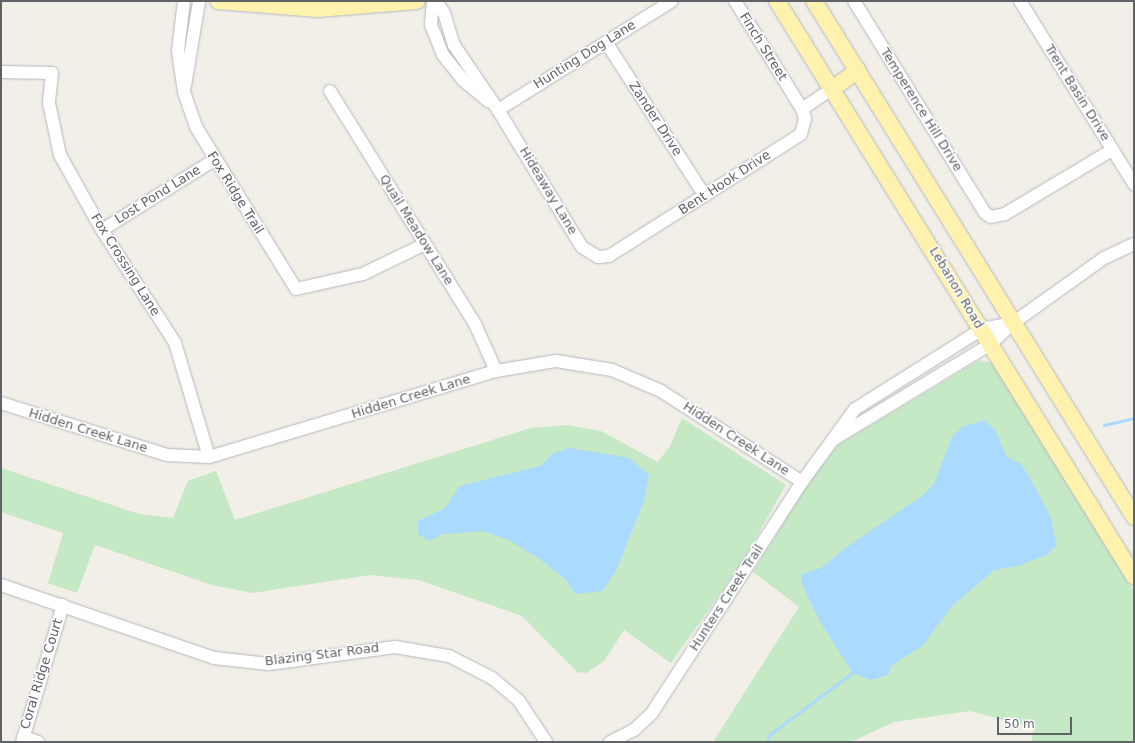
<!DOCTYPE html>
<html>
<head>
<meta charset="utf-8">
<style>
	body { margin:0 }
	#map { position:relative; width:1135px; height:743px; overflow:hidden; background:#f1efe8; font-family:"DejaVu Sans",sans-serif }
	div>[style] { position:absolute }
	.green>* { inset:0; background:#c5e8c5 }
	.water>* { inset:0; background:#aadaff }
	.stream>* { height:3px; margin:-1.5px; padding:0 1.5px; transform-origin:1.5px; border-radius:1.5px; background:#aadaff }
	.roads { filter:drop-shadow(0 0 1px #b5b8bc) drop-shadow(0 0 1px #b5b8bc) }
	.minor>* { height:12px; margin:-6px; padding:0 6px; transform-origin:6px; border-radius:6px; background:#fff }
	.major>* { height:16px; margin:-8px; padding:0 8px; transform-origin:8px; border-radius:8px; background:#fff2af }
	span { translate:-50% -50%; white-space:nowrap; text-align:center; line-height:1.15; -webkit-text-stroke:3px #fff; paint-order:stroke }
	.street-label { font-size:13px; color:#5f6368 }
	.frame { position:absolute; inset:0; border:2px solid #5f6368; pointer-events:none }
	.scale { position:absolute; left:997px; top:717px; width:75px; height:18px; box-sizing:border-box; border:2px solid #5f6368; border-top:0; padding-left:5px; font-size:12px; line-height:14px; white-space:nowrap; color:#5f6368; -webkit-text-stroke:3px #fff; paint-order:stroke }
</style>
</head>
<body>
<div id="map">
	<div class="green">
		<div style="clip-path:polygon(980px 360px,993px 364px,1134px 591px,1134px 741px,1031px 742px,1034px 728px,970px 711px,894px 722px,851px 742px,713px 742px,799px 607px,753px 572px,809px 482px,838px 445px)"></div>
		<div style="clip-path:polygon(682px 418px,786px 485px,741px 564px,671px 663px,624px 630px,604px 661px,586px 673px,577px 672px,522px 616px,419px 580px,370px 575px,253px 593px,212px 585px,95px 545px,77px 593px,48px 583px,63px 533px,1px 512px,1px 468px,139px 514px,173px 518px,188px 481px,216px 471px,235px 520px,531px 428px,566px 425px,601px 431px,658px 462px,670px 446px)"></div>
	</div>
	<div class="water">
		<div style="clip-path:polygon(984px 420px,995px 430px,1007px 457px,1021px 464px,1030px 478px,1051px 518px,1056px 545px,1048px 554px,1018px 566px,994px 570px,952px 606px,923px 645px,891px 666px,888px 675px,870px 680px,853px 673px,819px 620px,801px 582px,802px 574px,821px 568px,844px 549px,922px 496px,934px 484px,952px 437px,962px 427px)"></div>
		<div style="clip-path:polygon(569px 448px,629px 458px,649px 475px,644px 501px,617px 569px,602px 591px,575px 594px,565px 579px,538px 558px,509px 540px,483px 531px,443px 534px,429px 541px,418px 534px,418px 521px,445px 508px,460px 486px,540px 466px,552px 454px)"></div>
	</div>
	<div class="stream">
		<div style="left:1104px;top:425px;width:31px;rotate:-13deg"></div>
		<div style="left:767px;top:742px;width:7px;rotate:-74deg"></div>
		<div style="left:769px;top:735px;width:109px;rotate:-36.8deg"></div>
	</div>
	<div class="roads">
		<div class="minor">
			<div style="left:184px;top:1px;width:50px;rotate:96.8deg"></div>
			<div style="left:178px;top:51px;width:41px;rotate:81.7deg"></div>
			<div style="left:184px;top:92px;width:37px;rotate:71deg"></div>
			<div style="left:196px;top:127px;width:190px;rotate:58.3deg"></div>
			<div style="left:296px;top:289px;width:69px;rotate:-12.6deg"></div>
			<div style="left:363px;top:274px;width:69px;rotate:-25.8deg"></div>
			<div style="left:433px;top:1px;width:24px;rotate:95deg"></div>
			<div style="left:431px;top:25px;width:32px;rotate:68deg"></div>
			<div style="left:443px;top:55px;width:32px;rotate:51deg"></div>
			<div style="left:463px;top:80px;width:33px;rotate:40deg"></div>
			<div style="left:436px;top:1px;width:14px;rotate:56deg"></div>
			<div style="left:444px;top:13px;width:34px;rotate:73deg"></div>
			<div style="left:454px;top:45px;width:78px;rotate:55.9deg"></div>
			<div style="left:498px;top:110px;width:161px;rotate:58.5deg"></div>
			<div style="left:582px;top:247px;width:19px;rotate:32deg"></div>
			<div style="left:598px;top:257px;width:11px;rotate:-5deg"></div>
			<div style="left:609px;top:256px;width:227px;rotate:-32.4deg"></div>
			<div style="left:801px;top:134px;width:16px;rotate:-75deg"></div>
			<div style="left:805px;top:119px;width:10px;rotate:-107deg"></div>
			<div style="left:802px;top:109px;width:127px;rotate:-121.8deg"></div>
			<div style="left:854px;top:1px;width:249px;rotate:58.3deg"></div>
			<div style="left:985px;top:213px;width:7px;rotate:34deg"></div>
			<div style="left:991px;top:217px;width:14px;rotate:-12deg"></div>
			<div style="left:1005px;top:214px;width:125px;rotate:-30.9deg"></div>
			<div style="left:1020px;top:1px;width:216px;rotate:58.1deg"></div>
			<div style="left:606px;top:42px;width:183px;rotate:57.3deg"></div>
			<div style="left:1px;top:72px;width:51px;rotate:1.1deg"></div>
			<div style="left:52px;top:73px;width:30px;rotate:96deg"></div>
			<div style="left:49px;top:103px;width:53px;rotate:78.1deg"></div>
			<div style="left:60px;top:155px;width:86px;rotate:60.8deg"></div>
			<div style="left:102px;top:230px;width:135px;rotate:57.1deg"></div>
			<div style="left:175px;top:343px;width:119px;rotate:73.4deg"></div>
			<div style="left:185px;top:86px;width:86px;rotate:-80.6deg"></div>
			<div style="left:330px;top:91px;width:274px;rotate:58.1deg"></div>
			<div style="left:475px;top:324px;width:51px;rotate:65.9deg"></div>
			<div style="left:802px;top:109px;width:36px;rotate:-34deg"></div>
			<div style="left:498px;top:110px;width:205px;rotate:-32.1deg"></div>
			<div style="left:102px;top:230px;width:132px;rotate:-32deg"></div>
			<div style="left:1px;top:403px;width:174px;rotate:17.4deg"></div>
			<div style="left:167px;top:455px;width:42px;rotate:2.7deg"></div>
			<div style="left:209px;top:457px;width:300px;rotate:-16.7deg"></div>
			<div style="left:496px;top:371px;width:61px;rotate:-9.5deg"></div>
			<div style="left:556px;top:361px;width:57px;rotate:9.1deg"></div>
			<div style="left:612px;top:370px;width:53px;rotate:23.2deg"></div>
			<div style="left:661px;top:391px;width:168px;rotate:32.8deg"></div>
			<div style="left:834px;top:439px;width:184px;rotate:-31.2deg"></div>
			<div style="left:991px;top:344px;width:30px;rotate:-44deg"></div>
			<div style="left:1013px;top:323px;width:112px;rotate:-35.5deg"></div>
			<div style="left:1104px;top:258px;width:33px;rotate:-25deg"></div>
			<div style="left:1px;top:585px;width:225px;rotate:18.9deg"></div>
			<div style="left:214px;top:658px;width:55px;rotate:6.2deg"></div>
			<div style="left:269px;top:664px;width:127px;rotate:-7.7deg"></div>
			<div style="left:395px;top:647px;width:55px;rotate:9.5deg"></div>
			<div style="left:449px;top:656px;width:48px;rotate:27.1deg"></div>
			<div style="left:492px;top:678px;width:35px;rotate:40deg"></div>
			<div style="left:519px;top:701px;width:49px;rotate:56.6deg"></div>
			<div style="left:23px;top:737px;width:16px;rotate:18deg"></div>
			<div style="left:22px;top:742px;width:143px;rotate:-73.3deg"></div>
			<div style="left:610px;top:742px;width:27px;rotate:-27deg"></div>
			<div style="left:634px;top:730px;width:25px;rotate:-43deg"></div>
			<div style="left:652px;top:713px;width:275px;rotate:-57deg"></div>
			<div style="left:802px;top:482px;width:90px;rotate:-54deg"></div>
			<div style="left:855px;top:409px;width:150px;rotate:-32.2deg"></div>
			<div style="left:982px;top:329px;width:32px;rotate:-11deg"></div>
		</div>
		<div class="major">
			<div style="left:218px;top:1px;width:100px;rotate:4.6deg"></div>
			<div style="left:318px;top:9px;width:99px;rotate:-4.6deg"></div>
			<div style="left:777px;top:1px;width:677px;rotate:58.17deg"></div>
			<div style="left:814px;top:1px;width:607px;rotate:58.19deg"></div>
			<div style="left:832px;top:89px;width:32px;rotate:-36deg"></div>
		</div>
	</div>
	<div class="street-label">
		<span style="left:763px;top:47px;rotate:58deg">Finch Street</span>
		<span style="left:585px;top:55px;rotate:-32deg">Hunting Dog Lane</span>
		<span style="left:1077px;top:93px;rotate:58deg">Trent Basin Drive</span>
		<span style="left:921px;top:110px;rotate:58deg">Temperence Hill Drive</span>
		<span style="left:655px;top:119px;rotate:57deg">Zander Drive</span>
		<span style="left:725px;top:183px;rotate:-33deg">Bent Hook Drive</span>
		<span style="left:548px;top:191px;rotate:59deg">Hideaway Lane</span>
		<span style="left:235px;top:193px;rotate:58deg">Fox Ridge Trail</span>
		<span style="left:158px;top:195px;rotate:-32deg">Lost Pond Lane</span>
		<span style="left:416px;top:230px;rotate:58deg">Quail Meadow Lane</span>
		<span style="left:125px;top:265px;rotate:58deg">Fox Crossing Lane</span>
		<span style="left:956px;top:288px;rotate:59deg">Lebanon Road</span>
		<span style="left:411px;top:397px;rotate:-17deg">Hidden Creek Lane</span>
		<span style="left:88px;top:431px;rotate:17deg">Hidden Creek Lane</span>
		<span style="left:736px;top:439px;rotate:33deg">Hidden Creek Lane</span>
		<span style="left:727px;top:598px;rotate:-57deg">Hunters Creek Trail</span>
		<span style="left:322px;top:655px;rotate:-7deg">Blazing Star Road</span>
		<span style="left:42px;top:674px;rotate:-73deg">Coral Ridge Court</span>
	</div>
	<div class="frame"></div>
	<div class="scale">50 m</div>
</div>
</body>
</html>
